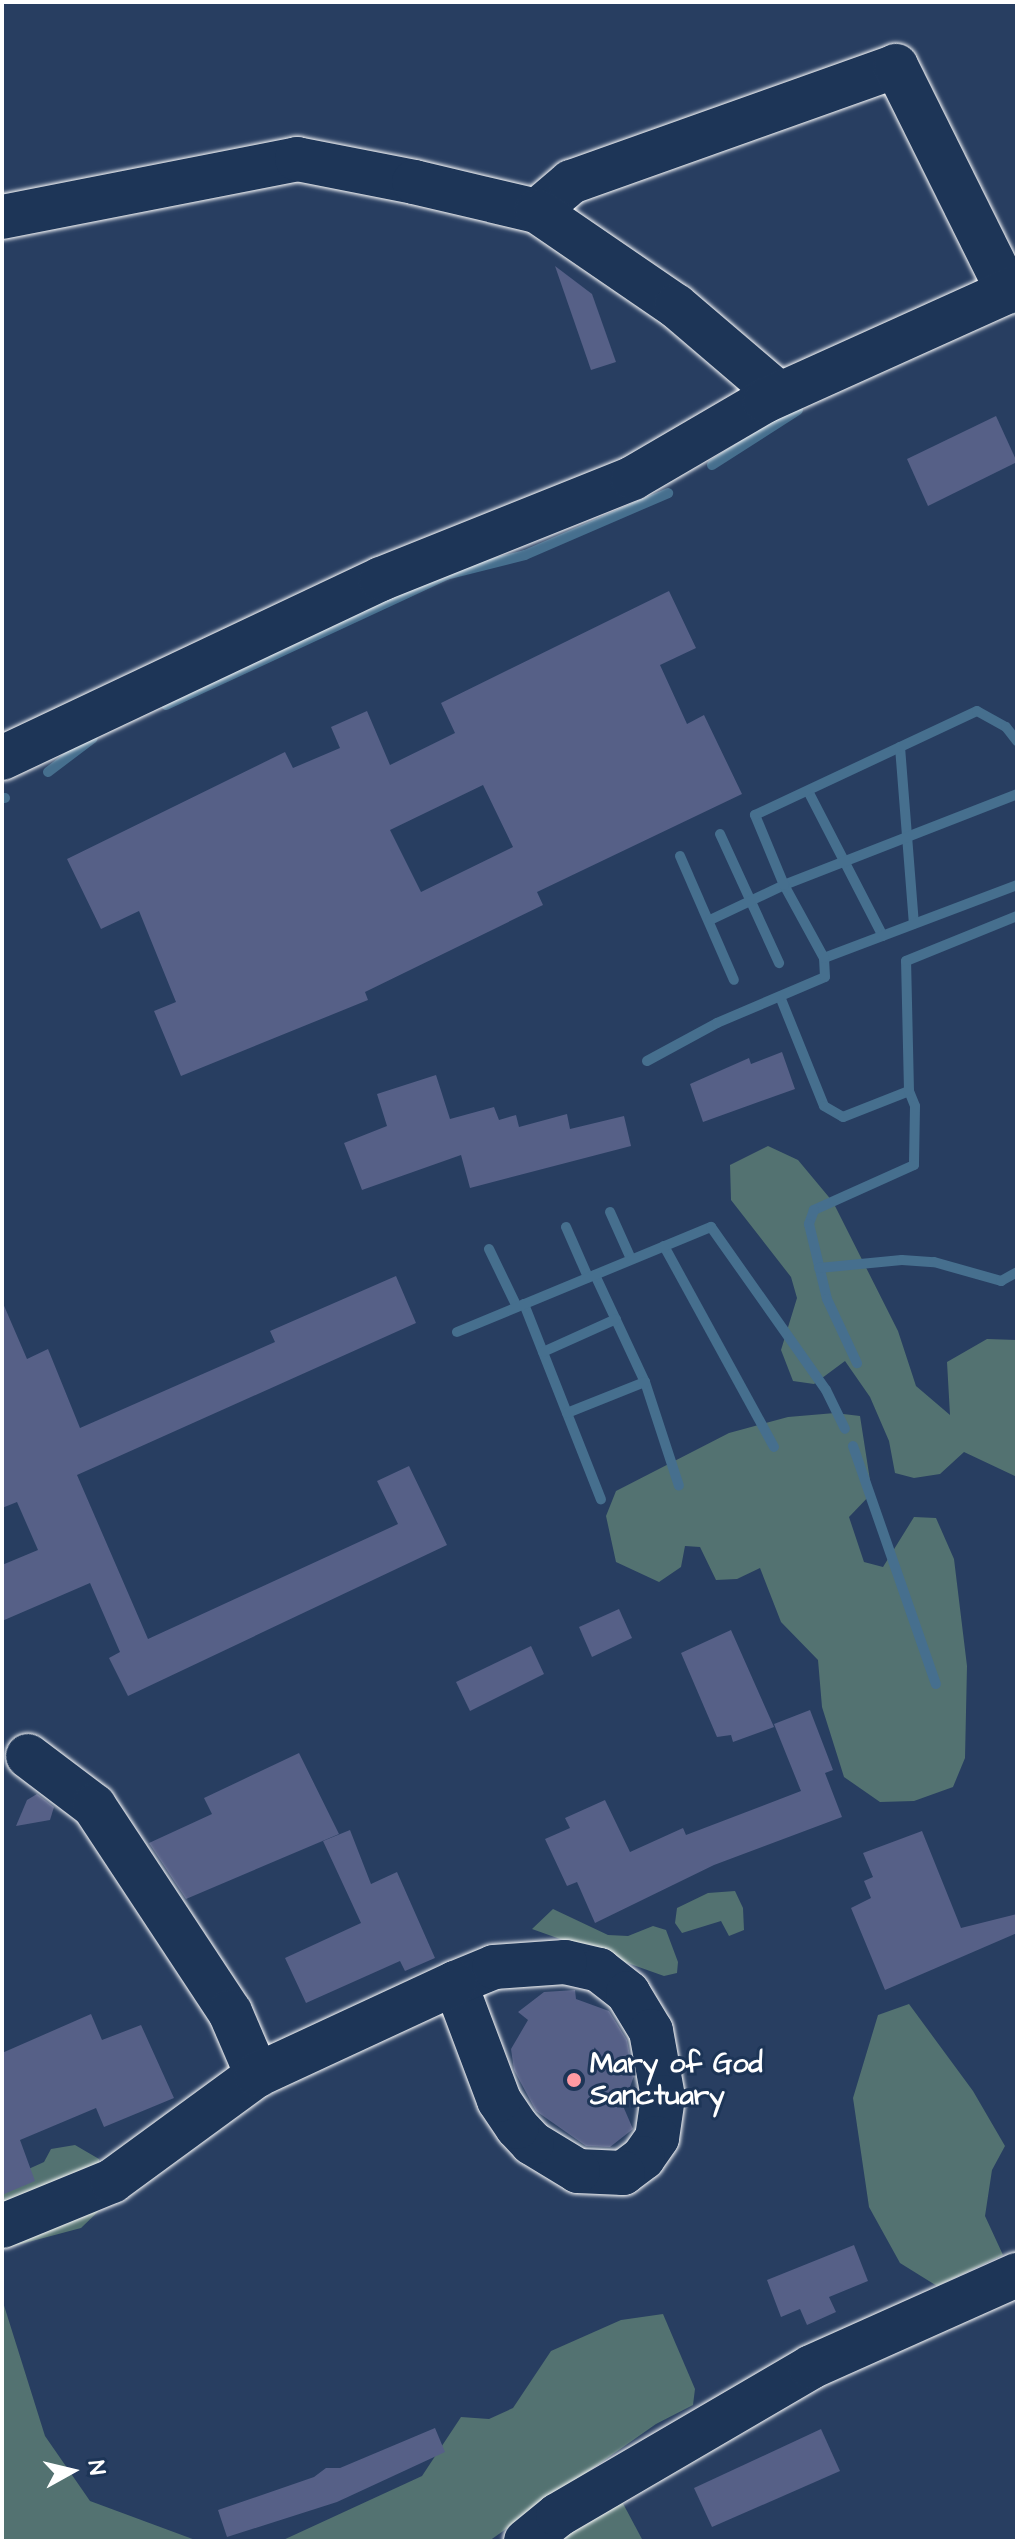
<!DOCTYPE html>
<html>
<head>
<meta charset="utf-8">
<style>
	body { margin:0 }
	#map { position:relative; width:1019px; height:2543px; overflow:hidden; background:#283e61; font-family:"Architects Daughter",sans-serif }
	div>[style] { position:absolute }
	.green>* { inset:0; background:#537271 }
	.stream>* { height:10px; margin:-5px; padding:0 5px; transform-origin:5px; border-radius:5px; background:#466f8e }
	.building>* { inset:0; background:#566087 }
	.roads { filter:drop-shadow(0 0 2px #fff) drop-shadow(0 0 2px #fff) }
	.minor>* { height:44px; margin:-22px; padding:0 22px; transform-origin:22px; border-radius:22px; background:#1d3557 }
	.dots>* { width:22px; height:22px; translate:-50% -50%; box-sizing:border-box; border:4px solid #1d3557; border-radius:50% }
	span { translate:-50% -50%; white-space:nowrap; text-align:center; line-height:1.15; -webkit-text-stroke:6px #1d3557; paint-order:stroke }
	.poi-label { font-size:28px; color:#fff; font-weight:700 }
	.left { translate:0 -50%; text-align:left }
	.frame { position:absolute; inset:0; border:4px solid #fff; pointer-events:none }
	.north { position:absolute; left:32px; top:2431px; width:80px; height:80px; -webkit-text-stroke:6px #1d3557; paint-order:stroke; rotate:82deg; font-size:22px; font-weight:700; line-height:32px; text-align:center; color:#fff }
	.north::after { content:''; display:block; margin:auto; width:28px; height:36px; background:#fff; clip-path:polygon(50% 0,100% 100%,50% 72%,0 100%) }
</style>
</head>
<body>
<div id="map">
	<div class="green">
		<div style="clip-path:polygon(768px 1146px,798px 1160px,833px 1202px,898px 1331px,916px 1386px,950px 1415px,947px 1362px,987px 1339px,1017px 1340px,1017px 1477px,964px 1452px,940px 1474px,914px 1478px,895px 1473px,889px 1441px,870px 1397px,845px 1361px,814px 1384px,793px 1381px,781px 1350px,797px 1298px,791px 1277px,731px 1200px,730px 1165px)"></div>
		<div style="clip-path:polygon(835px 1413px,860px 1416px,872px 1493px,849px 1517px,864px 1562px,883px 1567px,914px 1517px,936px 1518px,954px 1559px,967px 1666px,965px 1758px,953px 1787px,914px 1801px,880px 1802px,844px 1777px,822px 1707px,818px 1660px,781px 1622px,760px 1568px,737px 1579px,716px 1580px,700px 1547px,685px 1546px,681px 1567px,659px 1582px,616px 1562px,606px 1516px,616px 1491px,729px 1433px,788px 1417px)"></div>
		<div style="clip-path:polygon(735px 1891px,743px 1908px,744px 1930px,729px 1936px,721px 1921px,682px 1933px,675px 1923px,677px 1908px,708px 1893px)"></div>
		<div style="clip-path:polygon(553px 1909px,608px 1935px,628px 1936px,653px 1926px,666px 1930px,678px 1962px,677px 1973px,664px 1976px,532px 1929px)"></div>
		<div style="clip-path:polygon(909px 2004px,973px 2091px,1005px 2146px,992px 2170px,985px 2216px,1003px 2255px,937px 2286px,900px 2263px,869px 2207px,853px 2098px,878px 2015px)"></div>
		<div style="clip-path:polygon(75px 2145px,99px 2159px,108px 2202px,81px 2228px,2px 2249px,2px 2181px,44px 2162px,51px 2149px)"></div>
		<div style="clip-path:polygon(2px 2299px,45px 2436px,90px 2501px,198px 2541px,2px 2541px)"></div>
		<div style="clip-path:polygon(663px 2314px,695px 2389px,693px 2405px,656px 2424px,489px 2541px,281px 2541px,422px 2476px,461px 2417px,489px 2419px,513px 2408px,551px 2351px,621px 2320px)"></div>
		<div style="clip-path:polygon(619px 2496px,643px 2541px,560px 2541px)"></div>
	</div>
	<div class="stream">
		<div style="left:712px;top:465px;width:102px;rotate:-32.6deg"></div>
		<div style="left:166px;top:705px;width:309px;rotate:-24.9deg"></div>
		<div style="left:446px;top:575px;width:81px;rotate:-14.2deg"></div>
		<div style="left:525px;top:555px;width:156px;rotate:-23.4deg"></div>
		<div style="left:900px;top:747px;width:177px;rotate:85.5deg"></div>
		<div style="left:48px;top:772px;width:56px;rotate:-37.1deg"></div>
		<div style="left:808px;top:791px;width:163px;rotate:62.7deg"></div>
		<div style="left:2px;top:798px;width:3px"></div>
		<div style="left:720px;top:834px;width:142px;rotate:65.4deg"></div>
		<div style="left:680px;top:856px;width:135px;rotate:66.5deg"></div>
		<div style="left:710px;top:920px;width:82px;rotate:-25.3deg"></div>
		<div style="left:784px;top:885px;width:250px;rotate:-21.3deg"></div>
		<div style="left:824px;top:958px;width:206px;rotate:-20.7deg"></div>
		<div style="left:781px;top:999px;width:115px;rotate:68.1deg"></div>
		<div style="left:824px;top:1106px;width:22px;rotate:30deg"></div>
		<div style="left:843px;top:1117px;width:71px;rotate:-21.5deg"></div>
		<div style="left:909px;top:1091px;width:16px;rotate:68deg"></div>
		<div style="left:915px;top:1106px;width:59px;rotate:91deg"></div>
		<div style="left:914px;top:1165px;width:110px;rotate:155.8deg"></div>
		<div style="left:814px;top:1210px;width:15px;rotate:110deg"></div>
		<div style="left:809px;top:1224px;width:77px;rotate:76.5deg"></div>
		<div style="left:827px;top:1299px;width:71px;rotate:64.9deg"></div>
		<div style="left:647px;top:1061px;width:80px;rotate:-28.5deg"></div>
		<div style="left:717px;top:1023px;width:117px;rotate:-23.1deg"></div>
		<div style="left:825px;top:977px;width:19px;rotate:-93deg"></div>
		<div style="left:824px;top:958px;width:83px;rotate:-118.7deg"></div>
		<div style="left:784px;top:885px;width:76px;rotate:-112.5deg"></div>
		<div style="left:755px;top:815px;width:245px;rotate:-25.1deg"></div>
		<div style="left:977px;top:711px;width:33px;rotate:29deg"></div>
		<div style="left:1006px;top:727px;width:18px;rotate:52deg"></div>
		<div style="left:909px;top:1091px;width:130px;rotate:-91.3deg"></div>
		<div style="left:906px;top:961px;width:120px;rotate:-22.1deg"></div>
		<div style="left:610px;top:1212px;width:51px;rotate:65.9deg"></div>
		<div style="left:566px;top:1227px;width:55px;rotate:66.3deg"></div>
		<div style="left:664px;top:1246px;width:229px;rotate:61.3deg"></div>
		<div style="left:489px;top:1249px;width:64px;rotate:64.2deg"></div>
		<div style="left:819px;top:1268px;width:83px;rotate:-5.5deg"></div>
		<div style="left:902px;top:1260px;width:32px;rotate:4deg"></div>
		<div style="left:934px;top:1262px;width:70px;rotate:15.8deg"></div>
		<div style="left:1001px;top:1281px;width:18px;rotate:-29deg"></div>
		<div style="left:595px;top:1275px;width:118px;rotate:65deg"></div>
		<div style="left:645px;top:1382px;width:109px;rotate:71.9deg"></div>
		<div style="left:524px;top:1304px;width:210px;rotate:68.5deg"></div>
		<div style="left:457px;top:1332px;width:275px;rotate:-22.5deg"></div>
		<div style="left:711px;top:1227px;width:199px;rotate:54.8deg"></div>
		<div style="left:826px;top:1390px;width:43px;rotate:64deg"></div>
		<div style="left:543px;top:1352px;width:80px;rotate:-24.3deg"></div>
		<div style="left:567px;top:1413px;width:84px;rotate:-21.7deg"></div>
		<div style="left:853px;top:1446px;width:252px;rotate:70.8deg"></div>
	</div>
	<div class="building">
		<div style="clip-path:polygon(555px 266px,592px 294px,616px 362px,591px 370px)"></div>
		<div style="clip-path:polygon(996px 416px,1017px 462px,928px 506px,907px 459px)"></div>
		<div style="clip-path:polygon(evenodd,669px 591px,696px 648px,660px 665px,687px 724px,704px 715px,742px 794px,537px 892px,543px 905px,365px 992px,368px 1000px,181px 1076px,154px 1011px,176px 1002px,139px 911px,101px 929px,67px 859px,285px 752px,293px 768px,340px 748px,331px 727px,367px 711px,390px 765px,455px 733px,441px 703px,669px 591px,483px 785px,513px 847px,421px 892px,390px 830px,483px 785px)"></div>
		<div style="clip-path:polygon(782px 1052px,795px 1089px,703px 1122px,690px 1084px,749px 1058px,751px 1064px)"></div>
		<div style="clip-path:polygon(436px 1075px,450px 1119px,494px 1107px,499px 1120px,516px 1115px,519px 1127px,567px 1114px,570px 1129px,624px 1116px,631px 1146px,470px 1188px,461px 1155px,362px 1190px,344px 1143px,387px 1126px,377px 1094px)"></div>
		<div style="clip-path:polygon(396px 1276px,416px 1323px,77px 1475px,148px 1639px,398px 1524px,377px 1481px,409px 1466px,447px 1545px,128px 1696px,109px 1658px,120px 1652px,90px 1583px,2px 1621px,2px 1565px,38px 1550px,17px 1502px,2px 1508px,2px 1301px,27px 1359px,48px 1349px,80px 1428px,275px 1342px,270px 1331px)"></div>
		<div style="clip-path:polygon(619px 1609px,632px 1638px,592px 1657px,579px 1627px)"></div>
		<div style="clip-path:polygon(731px 1630px,774px 1727px,733px 1742px,731px 1735px,717px 1737px,681px 1653px)"></div>
		<div style="clip-path:polygon(531px 1646px,544px 1674px,470px 1711px,456px 1682px)"></div>
		<div style="clip-path:polygon(810px 1710px,833px 1770px,825px 1773px,842px 1817px,714px 1865px,595px 1923px,577px 1882px,567px 1886px,545px 1839px,570px 1828px,565px 1818px,605px 1800px,630px 1852px,683px 1828px,686px 1835px,801px 1791px,774px 1724px)"></div>
		<div style="clip-path:polygon(299px 1753px,339px 1834px,186px 1899px,149px 1843px,212px 1814px,204px 1798px)"></div>
		<div style="clip-path:polygon(37px 1794px,54px 1807px,50px 1820px,16px 1826px,27px 1800px)"></div>
		<div style="clip-path:polygon(350px 1830px,371px 1884px,397px 1872px,435px 1958px,405px 1971px,400px 1961px,306px 2003px,285px 1958px,361px 1923px,323px 1841px)"></div>
		<div style="clip-path:polygon(922px 1831px,961px 1928px,1017px 1914px,1017px 1933px,885px 1990px,851px 1908px,871px 1898px,864px 1881px,873px 1877px,863px 1853px)"></div>
		<div style="clip-path:polygon(575px 1990px,576px 1999px,609px 2011px,627px 2040px,634px 2076px,623px 2106px,633px 2129px,610px 2147px,586px 2146px,536px 2111px,514px 2070px,511px 2049px,528px 2020px,518px 2012px,544px 1992px)"></div>
		<div style="clip-path:polygon(91px 2014px,102px 2040px,141px 2025px,174px 2098px,104px 2127px,96px 2108px,20px 2140px,35px 2181px,2px 2195px,2px 2053px)"></div>
		<div style="clip-path:polygon(854px 2245px,868px 2281px,829px 2297px,836px 2312px,807px 2325px,800px 2309px,781px 2317px,767px 2280px)"></div>
		<div style="clip-path:polygon(435px 2428px,445px 2452px,337px 2502px,227px 2537px,218px 2510px,314px 2477px,326px 2468px,340px 2468px)"></div>
		<div style="clip-path:polygon(821px 2429px,840px 2471px,712px 2527px,694px 2488px)"></div>
	</div>
	<div class="roads">
		<div class="minor">
			<div style="left:537px;top:211px;width:45px;rotate:-40.5deg"></div>
			<div style="left:571px;top:182px;width:345px;rotate:-19.6deg"></div>
			<div style="left:896px;top:66px;width:252px;rotate:63.6deg"></div>
			<div style="left:2px;top:217px;width:301px;rotate:-11.1deg"></div>
			<div style="left:297px;top:159px;width:119px;rotate:11.1deg"></div>
			<div style="left:414px;top:182px;width:126px;rotate:13.3deg"></div>
			<div style="left:537px;top:211px;width:168px;rotate:34.4deg"></div>
			<div style="left:676px;top:306px;width:135px;rotate:40.5deg"></div>
			<div style="left:2px;top:758px;width:419px;rotate:-25.3deg"></div>
			<div style="left:381px;top:579px;width:271px;rotate:-21.8deg"></div>
			<div style="left:633px;top:478px;width:153px;rotate:-30.3deg"></div>
			<div style="left:765px;top:401px;width:277px;rotate:-24.3deg"></div>
			<div style="left:28px;top:1756px;width:83px;rotate:37.1deg"></div>
			<div style="left:94px;top:1806px;width:247px;rotate:56.6deg"></div>
			<div style="left:230px;top:2012px;width:69px;rotate:66.8deg"></div>
			<div style="left:565px;top:1962px;width:35px;rotate:13deg"></div>
			<div style="left:599px;top:1970px;width:37px;rotate:38deg"></div>
			<div style="left:628px;top:1993px;width:44px;rotate:58.8deg"></div>
			<div style="left:651px;top:2031px;width:67px;rotate:79.7deg"></div>
			<div style="left:663px;top:2097px;width:41px;rotate:98.3deg"></div>
			<div style="left:657px;top:2138px;width:24px;rotate:125deg"></div>
			<div style="left:643px;top:2158px;width:25px;rotate:143deg"></div>
			<div style="left:623px;top:2173px;width:45px;rotate:-177.5deg"></div>
			<div style="left:578px;top:2171px;width:54px;rotate:-148.7deg"></div>
			<div style="left:532px;top:2143px;width:22px;rotate:-133deg"></div>
			<div style="left:517px;top:2127px;width:32px;rotate:-124deg"></div>
			<div style="left:499px;top:2100px;width:125px;rotate:-110.6deg"></div>
			<div style="left:455px;top:1983px;width:42px;rotate:-22.3deg"></div>
			<div style="left:494px;top:1967px;width:71px;rotate:-4deg"></div>
			<div style="left:2px;top:2226px;width:119px;rotate:-22.2deg"></div>
			<div style="left:112px;top:2181px;width:180px;rotate:-36.2deg"></div>
			<div style="left:257px;top:2075px;width:218px;rotate:-24.9deg"></div>
			<div style="left:526px;top:2541px;width:41px;rotate:-39.1deg"></div>
			<div style="left:558px;top:2515px;width:293px;rotate:-30.3deg"></div>
			<div style="left:811px;top:2367px;width:226px;rotate:-24.1deg"></div>
		</div>
	</div>
	<div class="dots">
		<div style="left:574px;top:2080px;background:#ff9aa2"></div>
	</div>
	<div class="poi-label">
		<span class="left" style="left:590px;top:2080px">Mary of God<br>Sanctuary</span>
	</div>
	<div class="frame"></div>
	<div class="north">N</div>
</div>
</body>
</html>
